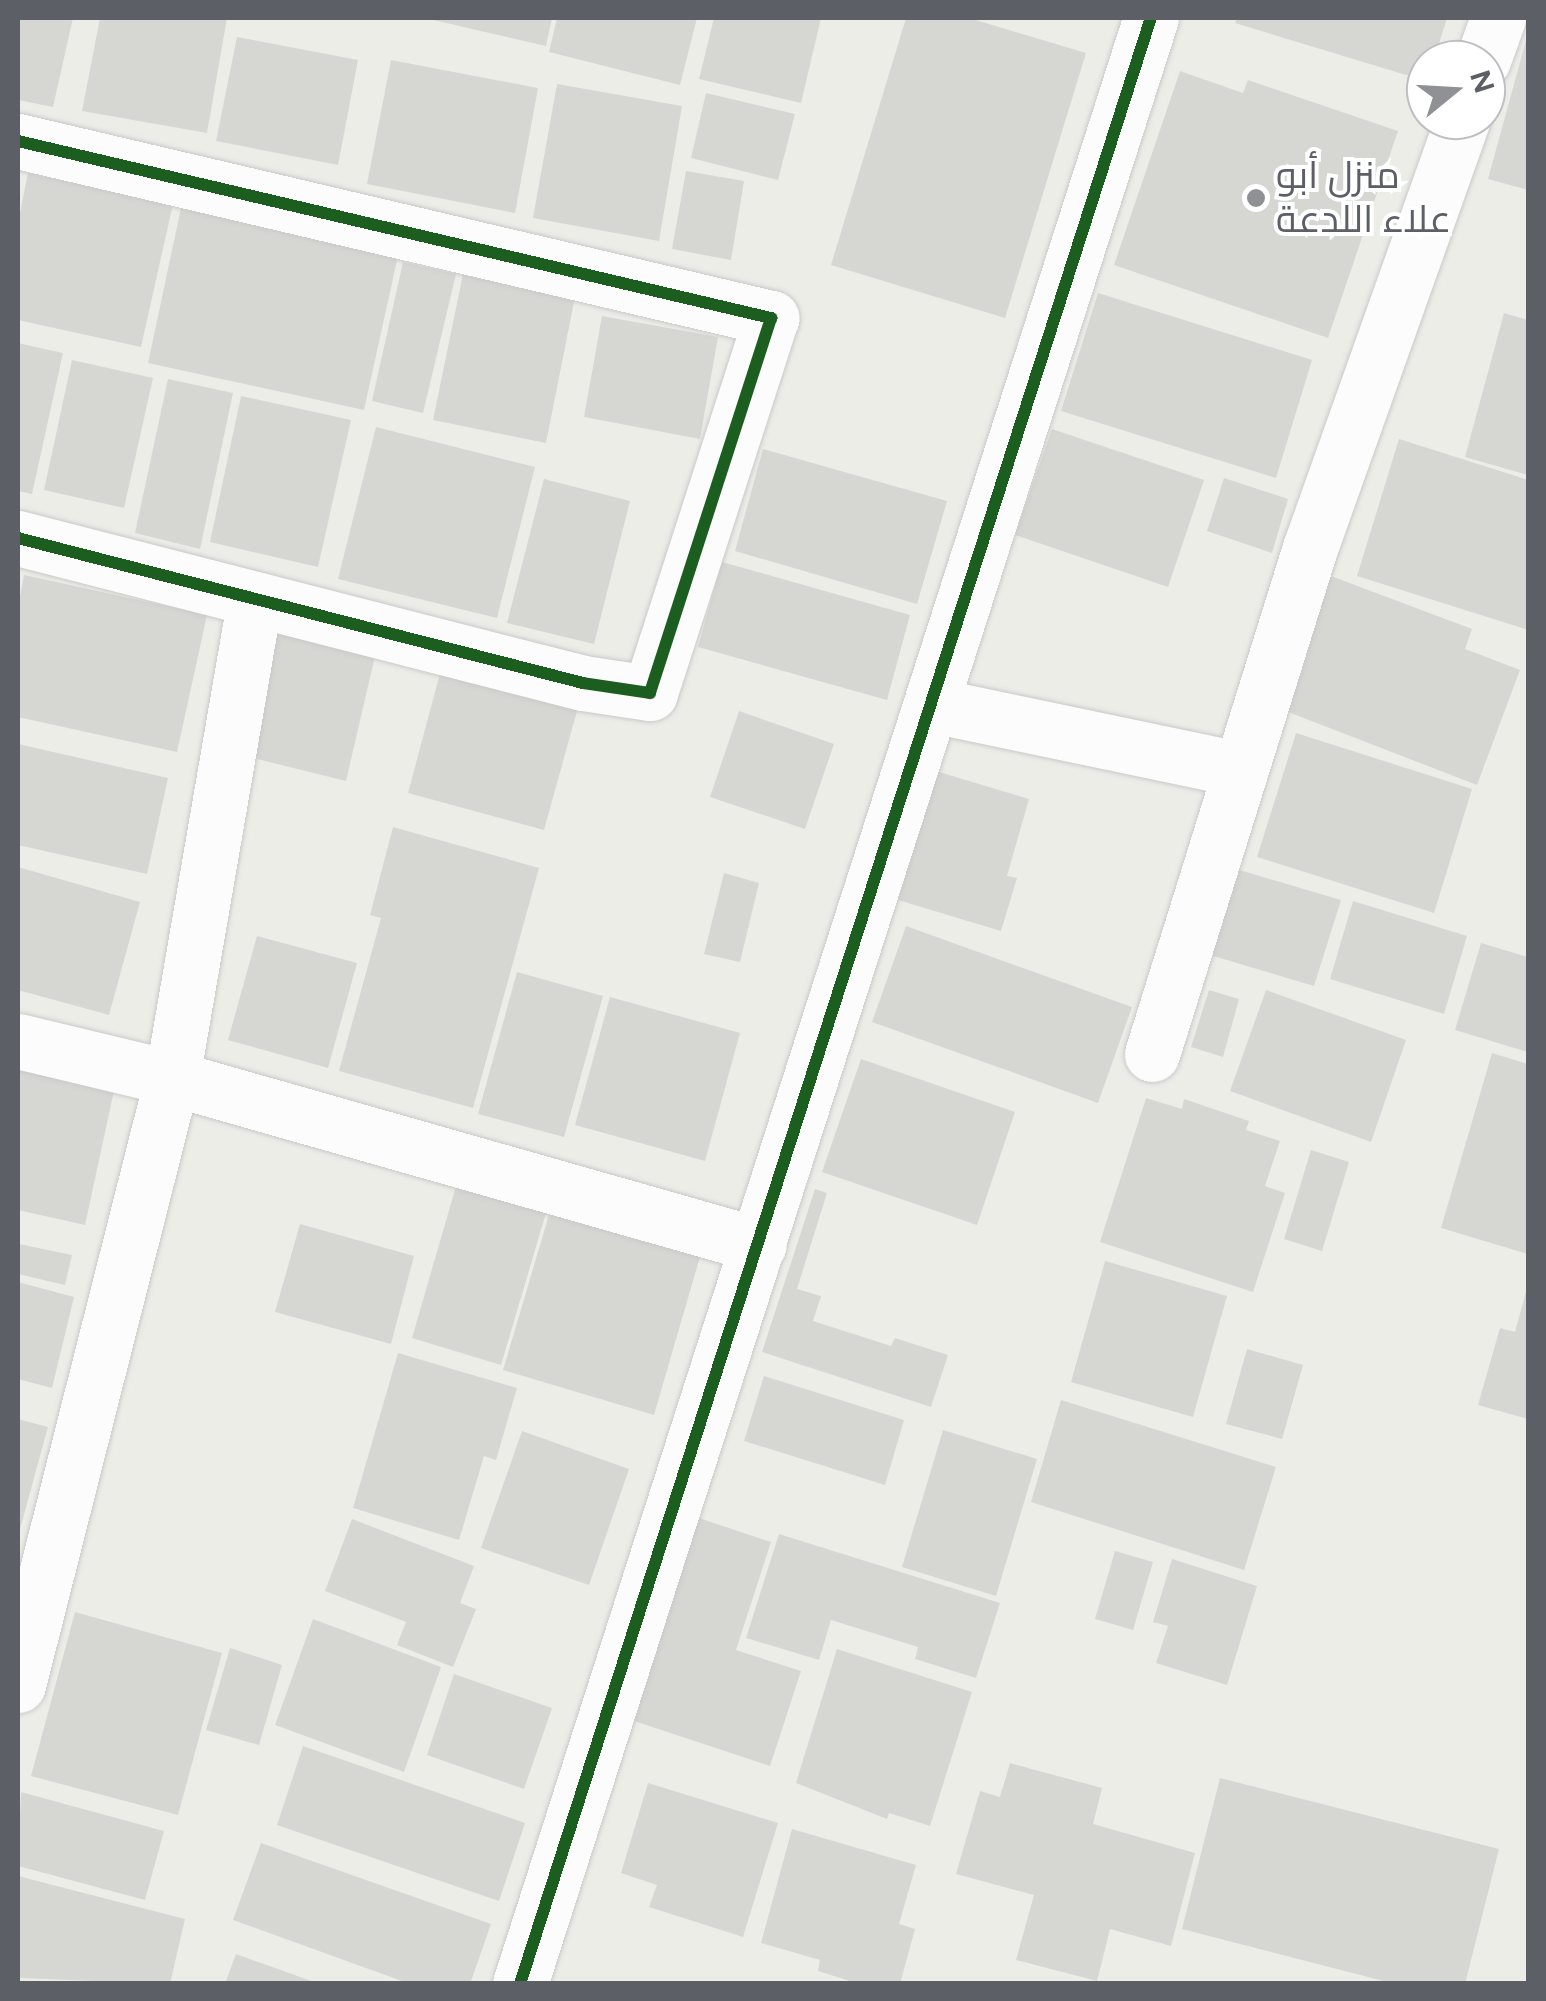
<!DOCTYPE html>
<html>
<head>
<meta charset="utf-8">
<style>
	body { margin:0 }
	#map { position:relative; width:1546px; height:2001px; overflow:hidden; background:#edede8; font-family:Figtree,Cairo,sans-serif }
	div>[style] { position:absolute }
	.building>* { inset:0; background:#d6d6d3 }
	.roads { filter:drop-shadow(0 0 2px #c9cac8) drop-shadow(0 0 2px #c9cac8) }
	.minor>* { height:55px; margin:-27.5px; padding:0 27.5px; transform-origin:27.5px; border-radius:27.5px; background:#fcfcfc }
	.cycleway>* { height:12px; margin:-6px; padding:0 6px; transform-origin:6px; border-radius:6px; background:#1b5e20 }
	.dots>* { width:28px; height:28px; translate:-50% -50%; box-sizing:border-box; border:5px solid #fff; border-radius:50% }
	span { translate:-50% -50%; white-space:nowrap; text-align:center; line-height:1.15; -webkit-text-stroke:8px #fff; paint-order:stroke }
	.poi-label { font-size:38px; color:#5c6066 }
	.left { translate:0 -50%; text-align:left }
	.frame { position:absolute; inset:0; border:20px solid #5c6066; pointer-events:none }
	.north { position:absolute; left:1406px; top:40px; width:100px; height:100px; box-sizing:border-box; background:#fff; border:2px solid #bebfc2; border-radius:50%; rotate:72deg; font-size:28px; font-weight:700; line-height:40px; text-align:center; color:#5c6066 }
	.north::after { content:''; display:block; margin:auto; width:35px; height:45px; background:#8f9194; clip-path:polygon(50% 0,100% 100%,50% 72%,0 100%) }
</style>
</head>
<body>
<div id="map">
	<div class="building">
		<div style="clip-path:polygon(18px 18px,73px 18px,53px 107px,18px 100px)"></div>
		<div style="clip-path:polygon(100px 18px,227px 18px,207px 133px,82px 111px)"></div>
		<div style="clip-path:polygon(425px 18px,552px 18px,546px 46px)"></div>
		<div style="clip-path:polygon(557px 18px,697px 18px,680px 85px,549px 52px)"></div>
		<div style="clip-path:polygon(714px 18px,821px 18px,801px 103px,699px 79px)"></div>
		<div style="clip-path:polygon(906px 18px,969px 18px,1086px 53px,1005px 318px,831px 265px)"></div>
		<div style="clip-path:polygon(1237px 18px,1447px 18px,1434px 60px,1426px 60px,1426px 81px,1235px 23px)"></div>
		<div style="clip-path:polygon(1528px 33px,1528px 190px,1488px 179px)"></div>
		<div style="clip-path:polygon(237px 37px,358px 60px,338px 165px,216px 141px)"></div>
		<div style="clip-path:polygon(391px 60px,538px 88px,515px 213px,367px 184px)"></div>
		<div style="clip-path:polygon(1180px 71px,1243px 93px,1248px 80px,1398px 131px,1328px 338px,1114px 265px)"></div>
		<div style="clip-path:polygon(557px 84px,682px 106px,659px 241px,533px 218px)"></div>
		<div style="clip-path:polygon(706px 93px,795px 114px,778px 180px,691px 158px)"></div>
		<div style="clip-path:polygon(686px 171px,744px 181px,731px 260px,672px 249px)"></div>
		<div style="clip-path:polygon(28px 173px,173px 204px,141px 347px,18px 320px,18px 223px)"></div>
		<div style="clip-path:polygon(181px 208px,398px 256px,364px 410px,148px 363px)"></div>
		<div style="clip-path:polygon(403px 262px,456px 274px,423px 413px,372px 401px)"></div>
		<div style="clip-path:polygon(463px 274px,575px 297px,546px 443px,433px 420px)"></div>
		<div style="clip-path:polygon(1098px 293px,1312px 360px,1276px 478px,1061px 411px)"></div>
		<div style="clip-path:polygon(1504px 313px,1528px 320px,1528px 475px,1465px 457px)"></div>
		<div style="clip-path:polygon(602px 316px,718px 337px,700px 439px,584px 417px)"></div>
		<div style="clip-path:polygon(18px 343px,63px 353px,32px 494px,18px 491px)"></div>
		<div style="clip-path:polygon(72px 360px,153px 378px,124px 508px,44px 490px)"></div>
		<div style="clip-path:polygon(168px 379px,233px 393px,200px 549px,135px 533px)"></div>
		<div style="clip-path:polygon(241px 396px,351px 420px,318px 567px,210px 542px)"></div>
		<div style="clip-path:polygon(376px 427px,535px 467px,497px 618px,338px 579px)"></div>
		<div style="clip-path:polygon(1052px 429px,1204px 480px,1168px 587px,1015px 535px)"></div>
		<div style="clip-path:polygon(1399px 439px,1528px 480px,1528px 630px,1357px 576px)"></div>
		<div style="clip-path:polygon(763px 449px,947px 501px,917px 604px,735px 551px)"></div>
		<div style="clip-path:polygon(1224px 478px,1288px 499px,1272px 553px,1207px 531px)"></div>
		<div style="clip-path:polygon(544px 479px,630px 501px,594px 644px,507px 623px)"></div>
		<div style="clip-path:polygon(722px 562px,910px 615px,887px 700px,698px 647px)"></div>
		<div style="clip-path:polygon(1315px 570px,1472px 629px,1465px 649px,1520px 670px,1477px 785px,1265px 703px)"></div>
		<div style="clip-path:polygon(24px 575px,207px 615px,177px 752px,18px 717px,18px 607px)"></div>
		<div style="clip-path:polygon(266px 629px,375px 656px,346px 781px,237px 754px)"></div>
		<div style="clip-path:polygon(442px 666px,579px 704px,544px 830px,408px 793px)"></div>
		<div style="clip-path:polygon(739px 711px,834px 744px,805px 829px,710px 797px)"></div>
		<div style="clip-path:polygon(1296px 733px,1472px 789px,1434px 913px,1257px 857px)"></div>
		<div style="clip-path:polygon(18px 744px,168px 778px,147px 874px,18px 845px)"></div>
		<div style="clip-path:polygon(936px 771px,1029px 799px,1007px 876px,1017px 878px,1001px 931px,898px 900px)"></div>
		<div style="clip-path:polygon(393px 827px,539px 868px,473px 1108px,339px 1071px,381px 918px,370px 915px)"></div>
		<div style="clip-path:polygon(18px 867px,140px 902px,109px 1015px,18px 990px)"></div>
		<div style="clip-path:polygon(1236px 869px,1341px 900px,1314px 986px,1210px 955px)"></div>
		<div style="clip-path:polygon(724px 873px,759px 883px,740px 962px,704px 954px)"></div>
		<div style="clip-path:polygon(1353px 901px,1467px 936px,1444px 1014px,1330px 979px)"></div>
		<div style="clip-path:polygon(906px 926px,1132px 1007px,1098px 1103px,872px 1022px)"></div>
		<div style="clip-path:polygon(257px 936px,357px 963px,328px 1068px,228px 1040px)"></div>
		<div style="clip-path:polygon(1481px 943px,1528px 957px,1528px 1052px,1455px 1030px)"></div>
		<div style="clip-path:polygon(517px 972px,603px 996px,564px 1137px,478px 1114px)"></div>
		<div style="clip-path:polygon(1209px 990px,1239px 999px,1223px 1057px,1191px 1047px)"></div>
		<div style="clip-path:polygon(1266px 990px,1406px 1040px,1371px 1142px,1230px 1091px)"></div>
		<div style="clip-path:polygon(610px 997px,740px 1033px,705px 1161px,575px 1125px)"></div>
		<div style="clip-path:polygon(1492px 1053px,1528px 1064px,1528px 1254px,1441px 1228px)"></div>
		<div style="clip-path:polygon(861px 1059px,1015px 1112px,977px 1225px,822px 1172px)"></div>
		<div style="clip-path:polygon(18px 1065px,115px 1086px,85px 1225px,18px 1210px)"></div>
		<div style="clip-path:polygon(1146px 1098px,1182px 1109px,1184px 1099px,1249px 1121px,1246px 1130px,1280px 1141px,1265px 1186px,1285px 1193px,1253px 1292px,1100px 1242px)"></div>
		<div style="clip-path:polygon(1311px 1150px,1349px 1162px,1322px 1251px,1284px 1239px)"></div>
		<div style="clip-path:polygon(461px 1169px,551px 1196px,501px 1365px,412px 1338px)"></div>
		<div style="clip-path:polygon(815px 1189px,827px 1193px,797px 1289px,821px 1296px,813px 1321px,891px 1346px,895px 1338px,948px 1355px,931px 1407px,762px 1352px)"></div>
		<div style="clip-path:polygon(554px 1198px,704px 1243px,654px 1415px,503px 1370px)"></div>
		<div style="clip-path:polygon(300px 1224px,414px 1256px,391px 1344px,275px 1312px)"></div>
		<div style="clip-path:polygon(19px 1244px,72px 1255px,65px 1285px,18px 1274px)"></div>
		<div style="clip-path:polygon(1105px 1261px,1227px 1296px,1193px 1417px,1071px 1382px)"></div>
		<div style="clip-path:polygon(18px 1282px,74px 1297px,52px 1388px,18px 1379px)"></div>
		<div style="clip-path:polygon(1527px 1288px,1528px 1288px,1528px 1419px,1478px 1405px,1500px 1328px,1515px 1332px)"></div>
		<div style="clip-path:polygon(1247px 1349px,1303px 1365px,1282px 1439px,1226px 1424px)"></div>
		<div style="clip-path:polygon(398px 1353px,517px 1388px,496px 1460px,484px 1456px,459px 1540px,353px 1508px)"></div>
		<div style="clip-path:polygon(764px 1376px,904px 1420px,885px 1485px,744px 1441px)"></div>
		<div style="clip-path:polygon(1061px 1400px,1276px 1467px,1244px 1570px,1031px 1502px)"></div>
		<div style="clip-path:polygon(18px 1419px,48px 1427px,19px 1533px,18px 1533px)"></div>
		<div style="clip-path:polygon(943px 1430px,1037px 1459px,996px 1596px,902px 1567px)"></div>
		<div style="clip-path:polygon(522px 1431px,629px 1469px,589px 1585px,481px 1548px)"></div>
		<div style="clip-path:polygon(690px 1515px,771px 1542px,736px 1650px,801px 1671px,770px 1766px,625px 1718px)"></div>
		<div style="clip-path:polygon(352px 1519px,474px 1566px,460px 1603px,476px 1609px,453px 1667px,397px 1645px,406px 1622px,325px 1591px)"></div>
		<div style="clip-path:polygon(779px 1534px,1000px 1603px,976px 1678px,915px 1659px,918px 1647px,831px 1620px,819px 1660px,746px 1638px)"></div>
		<div style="clip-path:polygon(1115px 1551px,1153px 1562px,1133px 1630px,1095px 1619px)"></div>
		<div style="clip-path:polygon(1172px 1559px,1257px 1586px,1227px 1685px,1156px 1663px,1168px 1626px,1153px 1622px)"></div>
		<div style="clip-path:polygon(75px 1612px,222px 1653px,178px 1815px,31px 1776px)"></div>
		<div style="clip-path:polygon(313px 1619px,441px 1667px,404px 1772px,275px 1725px)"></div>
		<div style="clip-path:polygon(230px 1648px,282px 1665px,259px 1745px,206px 1730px)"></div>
		<div style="clip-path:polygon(837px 1649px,972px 1692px,930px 1826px,889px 1813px,887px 1819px,796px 1783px)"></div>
		<div style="clip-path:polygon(454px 1674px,552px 1708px,524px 1789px,427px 1755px)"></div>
		<div style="clip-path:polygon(303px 1746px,525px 1823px,499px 1901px,277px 1825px)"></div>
		<div style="clip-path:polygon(1010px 1763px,1102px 1788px,1093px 1824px,1195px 1853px,1171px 1946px,1110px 1929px,1097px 1981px,1016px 1960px,1034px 1895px,956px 1874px,980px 1791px,1000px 1797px)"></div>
		<div style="clip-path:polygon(1220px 1778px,1499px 1849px,1465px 1984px,1395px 1984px,1182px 1929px)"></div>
		<div style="clip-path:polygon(648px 1783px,778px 1823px,743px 1937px,649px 1907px,657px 1885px,621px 1873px)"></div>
		<div style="clip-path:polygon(21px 1792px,164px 1831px,145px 1900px,18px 1866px)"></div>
		<div style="clip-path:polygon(792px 1829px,916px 1865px,899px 1924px,915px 1929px,900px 1984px,859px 1984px,818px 1971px,820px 1960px,761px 1943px)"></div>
		<div style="clip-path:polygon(261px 1843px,491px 1924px,470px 1984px,410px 1984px,233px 1920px)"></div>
		<div style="clip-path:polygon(18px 1876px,185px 1919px,170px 1984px,18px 1978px)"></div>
		<div style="clip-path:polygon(236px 1954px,317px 1983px,317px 1984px,225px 1984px)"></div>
	</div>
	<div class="roads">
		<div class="minor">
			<div style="left:1483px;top:60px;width:45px;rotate:-70.3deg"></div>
			<div style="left:18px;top:141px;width:774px;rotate:13.23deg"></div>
			<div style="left:771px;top:318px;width:394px;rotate:107.9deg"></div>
			<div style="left:650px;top:693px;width:68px;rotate:-171.5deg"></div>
			<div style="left:583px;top:683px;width:583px;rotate:-165.61deg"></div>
			<div style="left:932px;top:705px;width:313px;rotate:11.8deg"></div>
			<div style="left:18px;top:1041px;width:158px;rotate:13.5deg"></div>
			<div style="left:172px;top:1078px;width:610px;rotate:15.88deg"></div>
			<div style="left:1152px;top:1054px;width:530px;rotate:-72.66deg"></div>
			<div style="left:1310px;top:548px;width:454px;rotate:-70.4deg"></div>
			<div style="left:18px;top:1685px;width:626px;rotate:-75.76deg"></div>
			<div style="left:172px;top:1078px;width:486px;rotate:-80.2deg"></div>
			<div style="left:520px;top:1984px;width:2065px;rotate:-72.21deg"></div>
		</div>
	</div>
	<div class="cycleway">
		<div style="left:18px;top:141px;width:774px;rotate:13.23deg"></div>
		<div style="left:771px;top:318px;width:394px;rotate:107.9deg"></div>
		<div style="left:650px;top:693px;width:68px;rotate:-171.5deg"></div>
		<div style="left:583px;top:683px;width:583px;rotate:-165.61deg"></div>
		<div style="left:520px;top:1984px;width:2065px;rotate:-72.21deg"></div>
	</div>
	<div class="dots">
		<div style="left:1256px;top:198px;background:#8f9194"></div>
	</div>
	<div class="poi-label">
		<span class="left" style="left:1276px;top:198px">منزل أبو<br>علاء اللدعة</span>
	</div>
	<div class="frame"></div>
	<div class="north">N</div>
</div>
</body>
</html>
